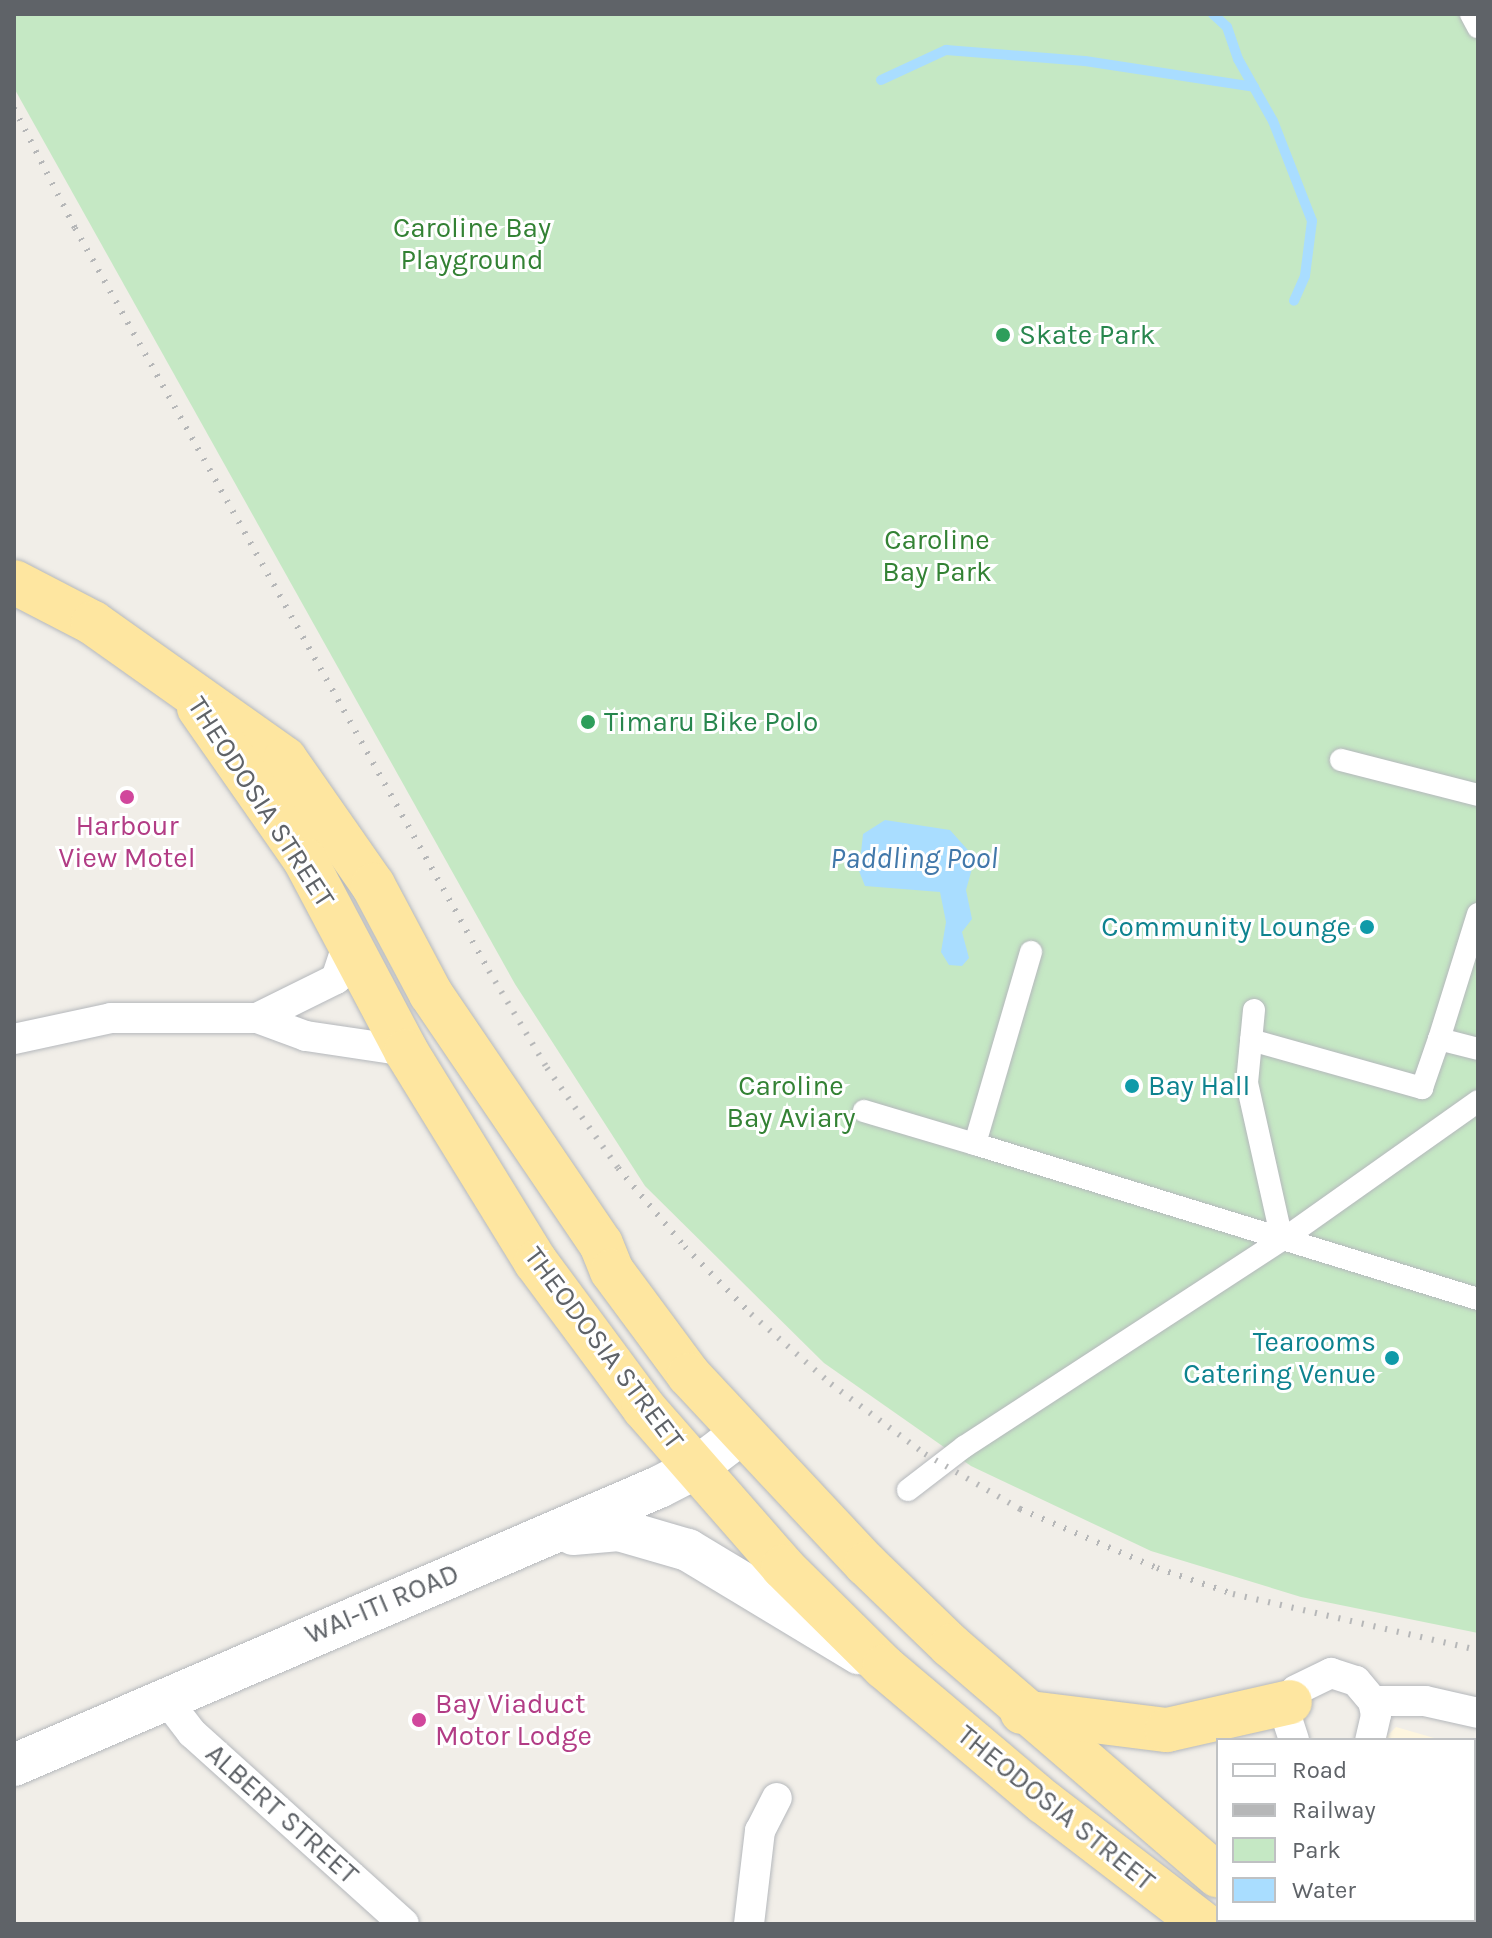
<!DOCTYPE html>
<html>
<head>
<meta charset="utf-8">
<style>
	body { margin:0 }
	#map { position:relative; width:1492px; height:1938px; overflow:hidden; background:#f1eee8; font-family:Karla,sans-serif }
	div>[style] { position:absolute }
	.commercial>* { inset:0; background:#fef6df }
	.green>* { inset:0; background:#c5e8c4 }
	.water>* { inset:0; background:#a9ddff }
	.stream>* { height:10px; margin:-5px; padding:0 5px; transform-origin:5px; border-radius:5px; background:#a9ddff }
	.roads { filter:drop-shadow(0 0 2px #b5b8bc) drop-shadow(0 0 2px #b5b8bc) }
	.pedestrian>* { height:22px; margin:-11px; padding:0 11px; transform-origin:11px; border-radius:11px; background:#fff }
	.minor>* { height:30px; margin:-15px; padding:0 15px; transform-origin:15px; border-radius:15px; background:#fff }
	.secondary>* { height:42px; margin:-21px; padding:0 21px; transform-origin:21px; border-radius:21px; background:#fff }
	.trunk>* { height:44px; margin:-22px; padding:0 22px; transform-origin:22px; border-radius:22px; background:#fee6a0 }
	.rail>* { height:6px; margin-top:-3px; transform-origin:0; background:repeating-linear-gradient(90deg,#b6b7b8 0 2px,transparent 0 12px) }
	.dots>* { width:22px; height:22px; translate:-50% -50%; box-sizing:border-box; border:4px solid #fff; border-radius:50% }
	span { translate:-50% -50%; white-space:nowrap; text-align:center; line-height:1.15; -webkit-text-stroke:6px #fff; paint-order:stroke }
	.park-label { font-size:28px; color:#338234 }
	.leisure-label { font-size:28px; color:#27864d }
	.left { translate:0 -50%; text-align:left }
	.street-label { font-size:28px; color:#5f6368 }
	.hotel-label { font-size:28px; color:#b23c85 }
	.culture-label { font-size:28px; color:#0d838f }
	.right { translate:-100% -50%; text-align:right }
	.water-label { font-size:30px; color:#4178aa; font-style:italic }
	.frame { position:absolute; inset:0; border:16px solid #5f6368; pointer-events:none }
	.legend { position:absolute; left:1216px; top:1738px; width:260px; height:184px; box-sizing:border-box; background:#fff; border:2px solid #bfc1c3; margin:0; padding:10px 14px; list-style:none; font-size:24px; color:#5f6368 }
	.legend li { display:flex; align-items:center; gap:16px; height:40px }
	.legend b { width:40px; border:2px solid #bfc1c3 }
</style>
</head>
<body>
<div id="map">
	<div class="commercial">
		<div style="clip-path:polygon(1396px 1727px,1441px 1740px,1383px 1740px)"></div>
		<div style="clip-path:polygon(1474px 1750px,1478px 1924px,1442px 1924px,1440px 1920px,1474px 1920px)"></div>
	</div>
	<div class="green">
		<div style="clip-path:polygon(14px 14px,1478px 14px,1478px 1633px,1301px 1597px,1151px 1551px,971px 1466px,824px 1363px,645px 1186px,515px 984px,14px 88px)"></div>
	</div>
	<div class="water">
		<div style="clip-path:polygon(885px 820px,950px 830px,975px 858px,966px 890px,972px 919px,962px 932px,969px 958px,962px 966px,949px 965px,941px 952px,946px 922px,940px 892px,865px 886px,859px 871px,863px 834px)"></div>
	</div>
	<div class="stream">
		<div style="left:1213px;top:14px;width:19px;rotate:43deg"></div>
		<div style="left:1227px;top:27px;width:34px;rotate:71deg"></div>
		<div style="left:1238px;top:59px;width:71px;rotate:60.6deg"></div>
		<div style="left:1273px;top:121px;width:107px;rotate:68.7deg"></div>
		<div style="left:1312px;top:221px;width:55px;rotate:97.3deg"></div>
		<div style="left:1305px;top:276px;width:27px;rotate:114deg"></div>
		<div style="left:881px;top:80px;width:72px;rotate:-24.8deg"></div>
		<div style="left:946px;top:50px;width:139px;rotate:4.5deg"></div>
		<div style="left:1085px;top:61px;width:171px;rotate:8.7deg"></div>
	</div>
	<div class="roads">
		<div class="pedestrian">
			<div style="left:1471px;top:14px;width:15px;rotate:62deg"></div>
			<div style="left:1341px;top:760px;width:141px;rotate:14.3deg"></div>
			<div style="left:1478px;top:914px;width:131px;rotate:107.3deg"></div>
			<div style="left:1439px;top:1039px;width:40px;rotate:14.4deg"></div>
			<div style="left:1031px;top:952px;width:200px;rotate:106.3deg"></div>
			<div style="left:975px;top:1144px;width:526px;rotate:17.13deg"></div>
			<div style="left:1254px;top:1010px;width:73px;rotate:95.5deg"></div>
			<div style="left:1247px;top:1083px;width:161px;rotate:77.4deg"></div>
			<div style="left:1251px;top:1040px;width:178px;rotate:15.7deg"></div>
			<div style="left:1422px;top:1088px;width:52px;rotate:-70.9deg"></div>
			<div style="left:864px;top:1111px;width:116px;rotate:16.6deg"></div>
			<div style="left:908px;top:1490px;width:71px;rotate:-37.5deg"></div>
			<div style="left:964px;top:1447px;width:379px;rotate:-33.1deg"></div>
			<div style="left:1282px;top:1240px;width:240px;rotate:-35.3deg"></div>
		</div>
		<div class="minor">
			<div style="left:257px;top:1018px;width:88px;rotate:-26.3deg"></div>
			<div style="left:336px;top:979px;width:41px;rotate:-71.6deg"></div>
			<div style="left:14px;top:1039px;width:99px;rotate:-12.2deg"></div>
			<div style="left:111px;top:1018px;width:146px"></div>
			<div style="left:257px;top:1018px;width:52px;rotate:20.2deg"></div>
			<div style="left:306px;top:1036px;width:101px;rotate:8.5deg"></div>
			<div style="left:166px;top:1699px;width:43px;rotate:52.6deg"></div>
			<div style="left:192px;top:1733px;width:285px;rotate:42deg"></div>
			<div style="left:1373px;top:1701px;width:52px"></div>
			<div style="left:1425px;top:1701px;width:54px;rotate:12.8deg"></div>
			<div style="left:1294px;top:1740px;width:23px;rotate:-108deg"></div>
			<div style="left:1287px;top:1718px;width:29px;rotate:-72deg"></div>
			<div style="left:1296px;top:1690px;width:39px;rotate:-26deg"></div>
			<div style="left:1331px;top:1673px;width:26px;rotate:18deg"></div>
			<div style="left:1356px;top:1681px;width:26px;rotate:50deg"></div>
			<div style="left:1373px;top:1701px;width:14px;rotate:78deg"></div>
			<div style="left:1376px;top:1715px;width:26px;rotate:103deg"></div>
			<div style="left:749px;top:1924px;width:94px;rotate:-83.3deg"></div>
			<div style="left:760px;top:1831px;width:37px;rotate:-63deg"></div>
		</div>
		<div class="secondary">
			<div style="left:573px;top:1534px;width:46px;rotate:-5deg"></div>
			<div style="left:619px;top:1530px;width:72px;rotate:16.2deg"></div>
			<div style="left:688px;top:1550px;width:200px;rotate:31.1deg"></div>
			<div style="left:14px;top:1765px;width:702px;rotate:-23.32deg"></div>
			<div style="left:659px;top:1487px;width:42px;rotate:-27.2deg"></div>
			<div style="left:696px;top:1468px;width:58px;rotate:-37.3deg"></div>
		</div>
		<div class="trunk">
			<div style="left:14px;top:582px;width:89px;rotate:27.4deg"></div>
			<div style="left:93px;top:623px;width:235px;rotate:35.3deg"></div>
			<div style="left:285px;top:759px;width:154px;rotate:55.1deg"></div>
			<div style="left:373px;top:885px;width:123px;rotate:62deg"></div>
			<div style="left:431px;top:994px;width:302px;rotate:55.8deg"></div>
			<div style="left:601px;top:1244px;width:29px;rotate:68deg"></div>
			<div style="left:612px;top:1271px;width:129px;rotate:53.5deg"></div>
			<div style="left:689px;top:1375px;width:259px;rotate:46.9deg"></div>
			<div style="left:866px;top:1564px;width:118px;rotate:44deg"></div>
			<div style="left:951px;top:1646px;width:352px;rotate:40.7deg"></div>
			<div style="left:199px;top:708px;width:185px;rotate:55.1deg"></div>
			<div style="left:305px;top:860px;width:216px;rotate:62.1deg"></div>
			<div style="left:406px;top:1051px;width:248px;rotate:58.4deg"></div>
			<div style="left:536px;top:1262px;width:182px;rotate:53.5deg"></div>
			<div style="left:644px;top:1408px;width:211px;rotate:48.8deg"></div>
			<div style="left:783px;top:1567px;width:142px;rotate:44.7deg"></div>
			<div style="left:884px;top:1667px;width:209px;rotate:40.2deg"></div>
			<div style="left:1044px;top:1802px;width:200px;rotate:37.5deg"></div>
			<div style="left:1022px;top:1712px;width:146px;rotate:7.1deg"></div>
			<div style="left:1167px;top:1730px;width:126px;rotate:-12.8deg"></div>
			<div style="left:1273px;top:1920px;width:7px;rotate:34deg"></div>
		</div>
	</div>
	<div class="rail">
		<div style="left:14px;top:108px;width:135px;rotate:63.1deg"></div>
		<div style="left:75px;top:228px;width:851px;rotate:60.87deg"></div>
		<div style="left:489px;top:971px;width:113px;rotate:59.1deg"></div>
		<div style="left:547px;top:1068px;width:123px;rotate:54.6deg"></div>
		<div style="left:618px;top:1168px;width:104px;rotate:49.7deg"></div>
		<div style="left:685px;top:1247px;width:94px;rotate:45.4deg"></div>
		<div style="left:751px;top:1314px;width:106px;rotate:41.2deg"></div>
		<div style="left:831px;top:1384px;width:117px;rotate:36.7deg"></div>
		<div style="left:925px;top:1454px;width:110px;rotate:30.1deg"></div>
		<div style="left:1020px;top:1509px;width:149px;rotate:23.3deg"></div>
		<div style="left:1157px;top:1568px;width:80px;rotate:18.9deg"></div>
		<div style="left:1233px;top:1594px;width:251px;rotate:12.9deg"></div>
	</div>
	<div class="dots">
		<div style="left:1003px;top:335px;background:#2e9e5b"></div>
		<div style="left:588px;top:722px;background:#2e9e5b"></div>
		<div style="left:127px;top:797px;background:#d1479c"></div>
		<div style="left:1367px;top:927px;background:#0f9aa8"></div>
		<div style="left:1132px;top:1086px;background:#0f9aa8"></div>
		<div style="left:1392px;top:1358px;background:#0f9aa8"></div>
		<div style="left:419px;top:1720px;background:#d1479c"></div>
	</div>
	<div class="park-label">
		<span style="left:472px;top:244px">Caroline Bay<br>Playground</span>
		<span style="left:937px;top:556px">Caroline<br>Bay Park</span>
		<span style="left:791px;top:1102px">Caroline<br>Bay Aviary</span>
	</div>
	<div class="leisure-label">
		<span class="left" style="left:1019px;top:335px">Skate Park</span>
		<span class="left" style="left:604px;top:722px">Timaru Bike Polo</span>
	</div>
	<div class="street-label">
		<span style="left:261px;top:802px;rotate:57deg">THEODOSIA STREET</span>
		<span style="left:604px;top:1348px;rotate:53deg">THEODOSIA STREET</span>
		<span style="left:382px;top:1604px;rotate:-23deg">WAI-ITI ROAD</span>
		<span style="left:1056px;top:1808px;rotate:39deg">THEODOSIA STREET</span>
		<span style="left:282px;top:1814px;rotate:42deg">ALBERT STREET</span>
	</div>
	<div class="hotel-label">
		<span style="left:127px;top:842px">Harbour<br>View Motel</span>
		<span class="left" style="left:435px;top:1720px">Bay Viaduct<br>Motor Lodge</span>
	</div>
	<div class="culture-label">
		<span class="right" style="left:1351px;top:927px">Community Lounge</span>
		<span class="left" style="left:1148px;top:1086px">Bay Hall</span>
		<span class="right" style="left:1376px;top:1358px">Tearooms<br>Catering Venue</span>
	</div>
	<div class="water-label">
		<span style="left:914px;top:858px">Paddling Pool</span>
	</div>
	<div class="frame"></div>
	<ul class="legend">
	<li><b style="height:10px;background:#fff"></b>Road</li>
	<li><b style="height:10px;background:#b6b7b8"></b>Railway</li>
	<li><b style="height:22px;background:#c5e8c4"></b>Park</li>
	<li><b style="height:22px;background:#a9ddff"></b>Water</li>
	</ul>
</div>
</body>
</html>
